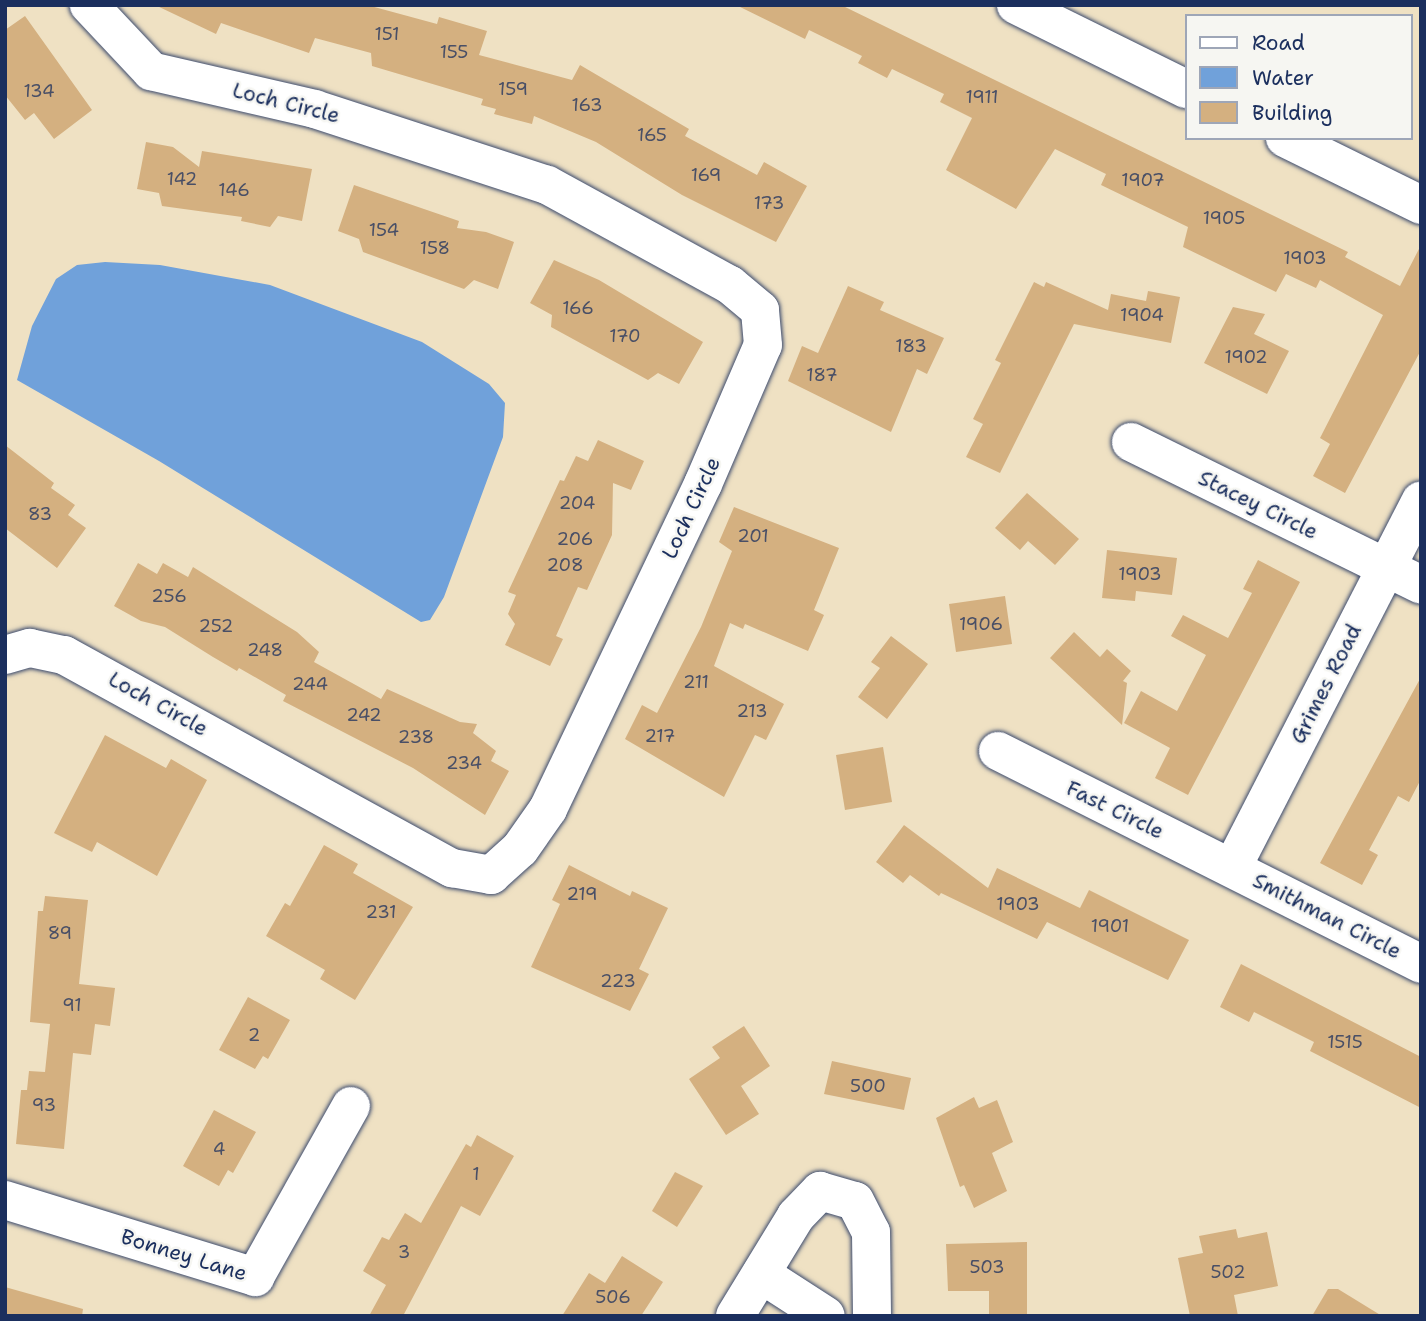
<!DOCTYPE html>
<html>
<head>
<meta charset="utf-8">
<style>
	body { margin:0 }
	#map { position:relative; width:1426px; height:1321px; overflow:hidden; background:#efe1c3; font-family:"Shantell Sans",sans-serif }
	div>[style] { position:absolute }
	.water>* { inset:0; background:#70a1da }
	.building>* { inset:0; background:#d4b080 }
	.roads { filter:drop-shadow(0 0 2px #3b4a6d) drop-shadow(0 0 2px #3b4a6d) }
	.minor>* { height:38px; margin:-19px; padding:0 19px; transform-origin:19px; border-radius:19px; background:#fff }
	span { translate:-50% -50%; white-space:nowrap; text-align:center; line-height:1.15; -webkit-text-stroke:5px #f6f6f2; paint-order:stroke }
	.number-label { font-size:18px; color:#494f66 }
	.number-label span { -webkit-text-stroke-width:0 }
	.street-label { font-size:21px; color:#1b2f5e }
	.frame { position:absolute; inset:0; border:7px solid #1b2f5e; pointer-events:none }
	.legend { position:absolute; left:1185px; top:14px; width:228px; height:126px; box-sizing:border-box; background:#f6f6f2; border:2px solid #9ea6b7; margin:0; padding:9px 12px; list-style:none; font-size:21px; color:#1b2f5e }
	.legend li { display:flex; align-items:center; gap:14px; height:35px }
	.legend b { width:35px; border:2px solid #9ea6b7 }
</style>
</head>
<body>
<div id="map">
	<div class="water">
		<div style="clip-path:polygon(105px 262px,160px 265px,270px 285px,422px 342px,489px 384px,505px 403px,503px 437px,444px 597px,430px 620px,421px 622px,159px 461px,17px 380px,32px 326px,56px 279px,77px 265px)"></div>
	</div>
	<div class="building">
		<div style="clip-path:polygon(155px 5px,367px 5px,437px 24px,439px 17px,487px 31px,479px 55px,572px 80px,580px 65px,689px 129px,685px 136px,757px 175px,764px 162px,807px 186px,776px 242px,682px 195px,596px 142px,534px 116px,532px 124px,494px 114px,496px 109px,481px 105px,483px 99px,372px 66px,371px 53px,315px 38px,309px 53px,221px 23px,216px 34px)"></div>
		<div style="clip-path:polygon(736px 5px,841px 5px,1348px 252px,1345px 257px,1400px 286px,1421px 245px,1421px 350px,1345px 493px,1313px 476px,1330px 444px,1320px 438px,1383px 315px,1320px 280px,1316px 288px,1286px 274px,1276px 292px,1183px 247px,1188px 227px,1101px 185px,1106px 174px,1055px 149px,1016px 209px,946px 170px,972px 118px,940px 102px,944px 94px,892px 69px,887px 78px,858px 63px,862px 56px,809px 30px,805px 39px)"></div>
		<div style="clip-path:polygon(25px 16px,92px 110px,54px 139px,34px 113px,25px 120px,5px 95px,5px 30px)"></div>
		<div style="clip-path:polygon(146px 142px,173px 147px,199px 167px,202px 151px,312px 169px,302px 221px,278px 216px,270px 227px,241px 221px,242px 217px,162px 206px,159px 193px,137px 189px)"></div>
		<div style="clip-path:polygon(354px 185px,459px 221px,457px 228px,486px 232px,514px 242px,498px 289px,474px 280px,464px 289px,363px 252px,359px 239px,338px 231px)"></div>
		<div style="clip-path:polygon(554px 260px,599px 280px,703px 342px,679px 384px,658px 373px,648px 380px,551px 327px,552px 315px,530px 303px)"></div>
		<div style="clip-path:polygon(1034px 282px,1044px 287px,1046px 282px,1108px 310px,1111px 294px,1146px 301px,1148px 291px,1180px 297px,1171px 343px,1074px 324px,1000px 473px,966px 457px,983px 424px,973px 419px,1001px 363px,995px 360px)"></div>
		<div style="clip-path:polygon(848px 286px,884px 302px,880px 310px,944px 338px,927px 374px,917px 369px,891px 432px,788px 381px,802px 346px,818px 353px)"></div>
		<div style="clip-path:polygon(1233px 307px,1265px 314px,1254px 334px,1289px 351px,1267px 394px,1204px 363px)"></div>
		<div style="clip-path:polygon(598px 440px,644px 461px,631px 490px,613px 483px,612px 535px,587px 590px,578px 587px,556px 636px,563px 639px,550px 666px,505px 645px,515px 624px,508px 614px,516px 595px,508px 592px,560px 480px,564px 481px,576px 456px,588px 461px)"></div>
		<div style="clip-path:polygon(5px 445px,54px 483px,51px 488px,75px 505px,68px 515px,86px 528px,57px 568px,5px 528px)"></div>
		<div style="clip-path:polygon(1027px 493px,1079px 539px,1055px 565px,1028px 541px,1020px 550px,995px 528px)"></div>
		<div style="clip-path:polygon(734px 507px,839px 548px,814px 610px,824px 615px,808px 651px,745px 624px,743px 629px,730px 623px,714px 666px,784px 704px,766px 740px,755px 735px,724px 797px,625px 739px,642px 705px,657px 713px,701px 627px,732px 551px,719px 542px)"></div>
		<div style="clip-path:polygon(1107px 550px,1177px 558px,1172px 595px,1136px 591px,1135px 601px,1102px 598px)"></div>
		<div style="clip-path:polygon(1258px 560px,1300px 582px,1188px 795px,1155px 778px,1170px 748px,1124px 723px,1141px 691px,1177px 711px,1206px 655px,1171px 636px,1183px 615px,1228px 638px,1252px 593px,1243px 589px)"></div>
		<div style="clip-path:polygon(138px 563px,157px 574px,163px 563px,188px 577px,193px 567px,297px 632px,319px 652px,314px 662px,381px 699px,387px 689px,460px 722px,477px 724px,473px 733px,496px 751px,491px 761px,509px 771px,485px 815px,413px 768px,283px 701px,286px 695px,239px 668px,237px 671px,213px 657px,165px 627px,141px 621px,114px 606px)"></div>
		<div style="clip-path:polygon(1005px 596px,1012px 644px,956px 652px,949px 604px)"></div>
		<div style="clip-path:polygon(1074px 632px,1100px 657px,1107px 649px,1131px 671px,1123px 681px,1127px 683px,1122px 725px,1050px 658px)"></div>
		<div style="clip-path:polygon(891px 636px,928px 664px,887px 719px,858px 697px,880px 668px,871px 662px)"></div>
		<div style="clip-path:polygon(1421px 677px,1421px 779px,1409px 802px,1398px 796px,1369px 850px,1378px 855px,1362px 885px,1320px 863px)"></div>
		<div style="clip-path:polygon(105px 735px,166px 768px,171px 759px,207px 780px,157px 876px,97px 842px,92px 852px,54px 833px)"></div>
		<div style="clip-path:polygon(883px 747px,892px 802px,845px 810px,836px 755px)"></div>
		<div style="clip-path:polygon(904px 825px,988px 888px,997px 868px,1080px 908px,1089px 890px,1189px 940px,1168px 980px,1047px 922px,1037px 939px,941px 893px,939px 896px,910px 875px,903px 883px,876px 862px)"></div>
		<div style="clip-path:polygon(324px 845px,358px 864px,353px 873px,413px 907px,355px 1000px,320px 979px,325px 970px,266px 936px,285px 903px,290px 906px)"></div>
		<div style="clip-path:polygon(569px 865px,630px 896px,632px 891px,668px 908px,639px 969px,649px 974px,630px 1011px,531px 967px,560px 904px,552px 900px)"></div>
		<div style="clip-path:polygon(45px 896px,88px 900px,79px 984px,115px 988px,110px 1026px,95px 1024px,91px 1055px,73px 1053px,64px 1149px,16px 1144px,21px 1090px,27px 1090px,29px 1071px,45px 1072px,50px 1024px,30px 1022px,38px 911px,43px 911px)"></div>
		<div style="clip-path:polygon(1241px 964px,1421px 1057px,1421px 1108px,1310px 1051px,1314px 1042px,1254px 1012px,1249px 1022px,1220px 1007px)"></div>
		<div style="clip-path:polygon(248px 997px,290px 1020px,268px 1059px,263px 1056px,255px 1069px,219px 1050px)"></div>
		<div style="clip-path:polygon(744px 1026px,770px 1066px,741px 1086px,759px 1114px,726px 1135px,689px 1079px,720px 1058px,712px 1047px)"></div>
		<div style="clip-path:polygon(832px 1061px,911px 1078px,904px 1110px,824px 1094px)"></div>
		<div style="clip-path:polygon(974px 1097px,979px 1108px,997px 1100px,1013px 1142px,992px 1153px,1007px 1191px,974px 1208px,964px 1185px,960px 1187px,936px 1118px)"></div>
		<div style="clip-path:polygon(214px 1110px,256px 1132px,233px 1173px,228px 1170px,219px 1186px,183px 1166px)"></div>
		<div style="clip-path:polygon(477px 1135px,514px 1156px,480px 1216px,461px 1206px,403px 1316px,369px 1316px,386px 1285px,363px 1271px,382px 1237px,389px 1240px,405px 1213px,421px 1223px,466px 1144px,471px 1147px)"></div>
		<div style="clip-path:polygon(675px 1172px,703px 1186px,677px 1227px,652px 1211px)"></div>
		<div style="clip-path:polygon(1236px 1229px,1238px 1238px,1267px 1232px,1278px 1286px,1234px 1295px,1238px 1316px,1190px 1316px,1178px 1258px,1203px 1253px,1199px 1236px)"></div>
		<div style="clip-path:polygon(1027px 1242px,1027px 1316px,989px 1316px,989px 1291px,948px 1291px,946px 1244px)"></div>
		<div style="clip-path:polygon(622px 1256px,663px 1282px,641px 1316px,562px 1316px,589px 1273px,605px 1283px)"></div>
		<div style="clip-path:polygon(5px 1287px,83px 1309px,82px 1316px,5px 1316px)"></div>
		<div style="clip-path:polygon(1328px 1289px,1338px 1289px,1382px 1316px,1312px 1316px)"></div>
	</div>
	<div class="roads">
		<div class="minor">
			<div style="left:1016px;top:5px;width:190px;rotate:26.3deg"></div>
			<div style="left:1285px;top:138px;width:152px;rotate:26.2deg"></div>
			<div style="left:1131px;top:442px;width:323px;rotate:26.2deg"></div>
			<div style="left:5px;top:655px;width:26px;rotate:-16deg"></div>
			<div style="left:30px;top:648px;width:35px;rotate:12deg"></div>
			<div style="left:64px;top:655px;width:443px;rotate:28.8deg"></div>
			<div style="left:452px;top:868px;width:40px;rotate:10deg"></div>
			<div style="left:491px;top:875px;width:39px;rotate:-42deg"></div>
			<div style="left:520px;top:849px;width:49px;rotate:-55deg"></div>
			<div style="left:548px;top:809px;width:360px;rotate:-64.5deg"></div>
			<div style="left:703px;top:484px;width:151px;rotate:-66.7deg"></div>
			<div style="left:763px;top:345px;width:35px;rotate:-95deg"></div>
			<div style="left:760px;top:310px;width:39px;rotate:-140deg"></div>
			<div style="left:730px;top:285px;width:209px;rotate:-151.3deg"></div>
			<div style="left:547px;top:185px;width:244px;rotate:-161.9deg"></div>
			<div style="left:315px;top:109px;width:168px;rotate:-167deg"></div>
			<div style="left:151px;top:71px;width:91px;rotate:-133.2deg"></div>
			<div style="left:998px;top:751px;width:474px;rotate:26.7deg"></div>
			<div style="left:1232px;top:868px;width:413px;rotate:-62.8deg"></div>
			<div style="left:5px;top:1200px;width:262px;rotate:17.1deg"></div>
			<div style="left:255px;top:1277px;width:196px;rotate:-60.7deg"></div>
			<div style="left:761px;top:1274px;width:77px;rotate:32.9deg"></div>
			<div style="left:735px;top:1316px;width:117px;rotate:-58.6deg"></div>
			<div style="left:796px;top:1216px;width:35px;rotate:-46deg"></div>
			<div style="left:820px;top:1191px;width:36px;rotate:16deg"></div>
			<div style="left:855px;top:1201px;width:35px;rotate:63deg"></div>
			<div style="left:871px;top:1232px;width:84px;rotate:89.3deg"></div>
		</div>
	</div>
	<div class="number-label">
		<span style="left:387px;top:34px">151</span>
		<span style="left:454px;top:52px">155</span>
		<span style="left:513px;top:89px">159</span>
		<span style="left:39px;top:91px">134</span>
		<span style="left:982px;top:97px">1911</span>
		<span style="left:587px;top:105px">163</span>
		<span style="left:652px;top:135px">165</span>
		<span style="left:706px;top:175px">169</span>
		<span style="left:182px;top:179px">142</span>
		<span style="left:1143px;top:180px">1907</span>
		<span style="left:234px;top:190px">146</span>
		<span style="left:769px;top:203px">173</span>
		<span style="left:1224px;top:218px">1905</span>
		<span style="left:384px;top:230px">154</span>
		<span style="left:435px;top:248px">158</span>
		<span style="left:1305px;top:258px">1903</span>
		<span style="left:578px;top:308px">166</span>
		<span style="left:1142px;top:315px">1904</span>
		<span style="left:625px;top:336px">170</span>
		<span style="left:911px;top:346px">183</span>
		<span style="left:1246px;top:357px">1902</span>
		<span style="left:822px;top:375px">187</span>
		<span style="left:577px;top:503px">204</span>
		<span style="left:40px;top:514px">83</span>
		<span style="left:753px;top:536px">201</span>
		<span style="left:575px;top:539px">206</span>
		<span style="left:565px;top:565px">208</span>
		<span style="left:1140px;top:574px">1903</span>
		<span style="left:169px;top:596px">256</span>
		<span style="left:981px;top:624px">1906</span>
		<span style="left:216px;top:626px">252</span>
		<span style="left:265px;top:650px">248</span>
		<span style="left:696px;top:682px">211</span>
		<span style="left:310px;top:684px">244</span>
		<span style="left:752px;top:711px">213</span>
		<span style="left:364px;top:715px">242</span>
		<span style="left:660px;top:736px">217</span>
		<span style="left:416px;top:737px">238</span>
		<span style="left:464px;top:763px">234</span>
		<span style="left:582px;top:894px">219</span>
		<span style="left:1018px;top:904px">1903</span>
		<span style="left:381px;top:912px">231</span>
		<span style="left:1110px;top:926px">1901</span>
		<span style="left:60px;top:933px">89</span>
		<span style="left:618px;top:981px">223</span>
		<span style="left:72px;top:1005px">91</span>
		<span style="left:254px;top:1035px">2</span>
		<span style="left:1345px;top:1042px">1515</span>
		<span style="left:868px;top:1086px">500</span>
		<span style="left:44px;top:1105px">93</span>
		<span style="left:219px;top:1149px">4</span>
		<span style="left:476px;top:1174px">1</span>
		<span style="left:404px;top:1252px">3</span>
		<span style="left:987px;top:1267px">503</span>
		<span style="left:1228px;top:1272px">502</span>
		<span style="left:613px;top:1297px">506</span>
	</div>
	<div class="street-label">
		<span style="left:286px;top:103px;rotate:14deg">Loch Circle</span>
		<span style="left:1258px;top:505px;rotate:26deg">Stacey Circle</span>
		<span style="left:691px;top:508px;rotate:-65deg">Loch Circle</span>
		<span style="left:1326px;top:684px;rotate:-63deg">Grimes Road</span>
		<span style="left:158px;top:704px;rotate:29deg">Loch Circle</span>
		<span style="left:1115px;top:810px;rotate:26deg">Fast Circle</span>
		<span style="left:1327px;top:916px;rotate:27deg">Smithman Circle</span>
		<span style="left:184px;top:1255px;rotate:17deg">Bonney Lane</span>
	</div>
	<div class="frame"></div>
	<ul class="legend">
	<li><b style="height:9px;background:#fff"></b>Road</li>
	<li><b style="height:19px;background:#70a1da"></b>Water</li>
	<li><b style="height:19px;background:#d4b080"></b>Building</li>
	</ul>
</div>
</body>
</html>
